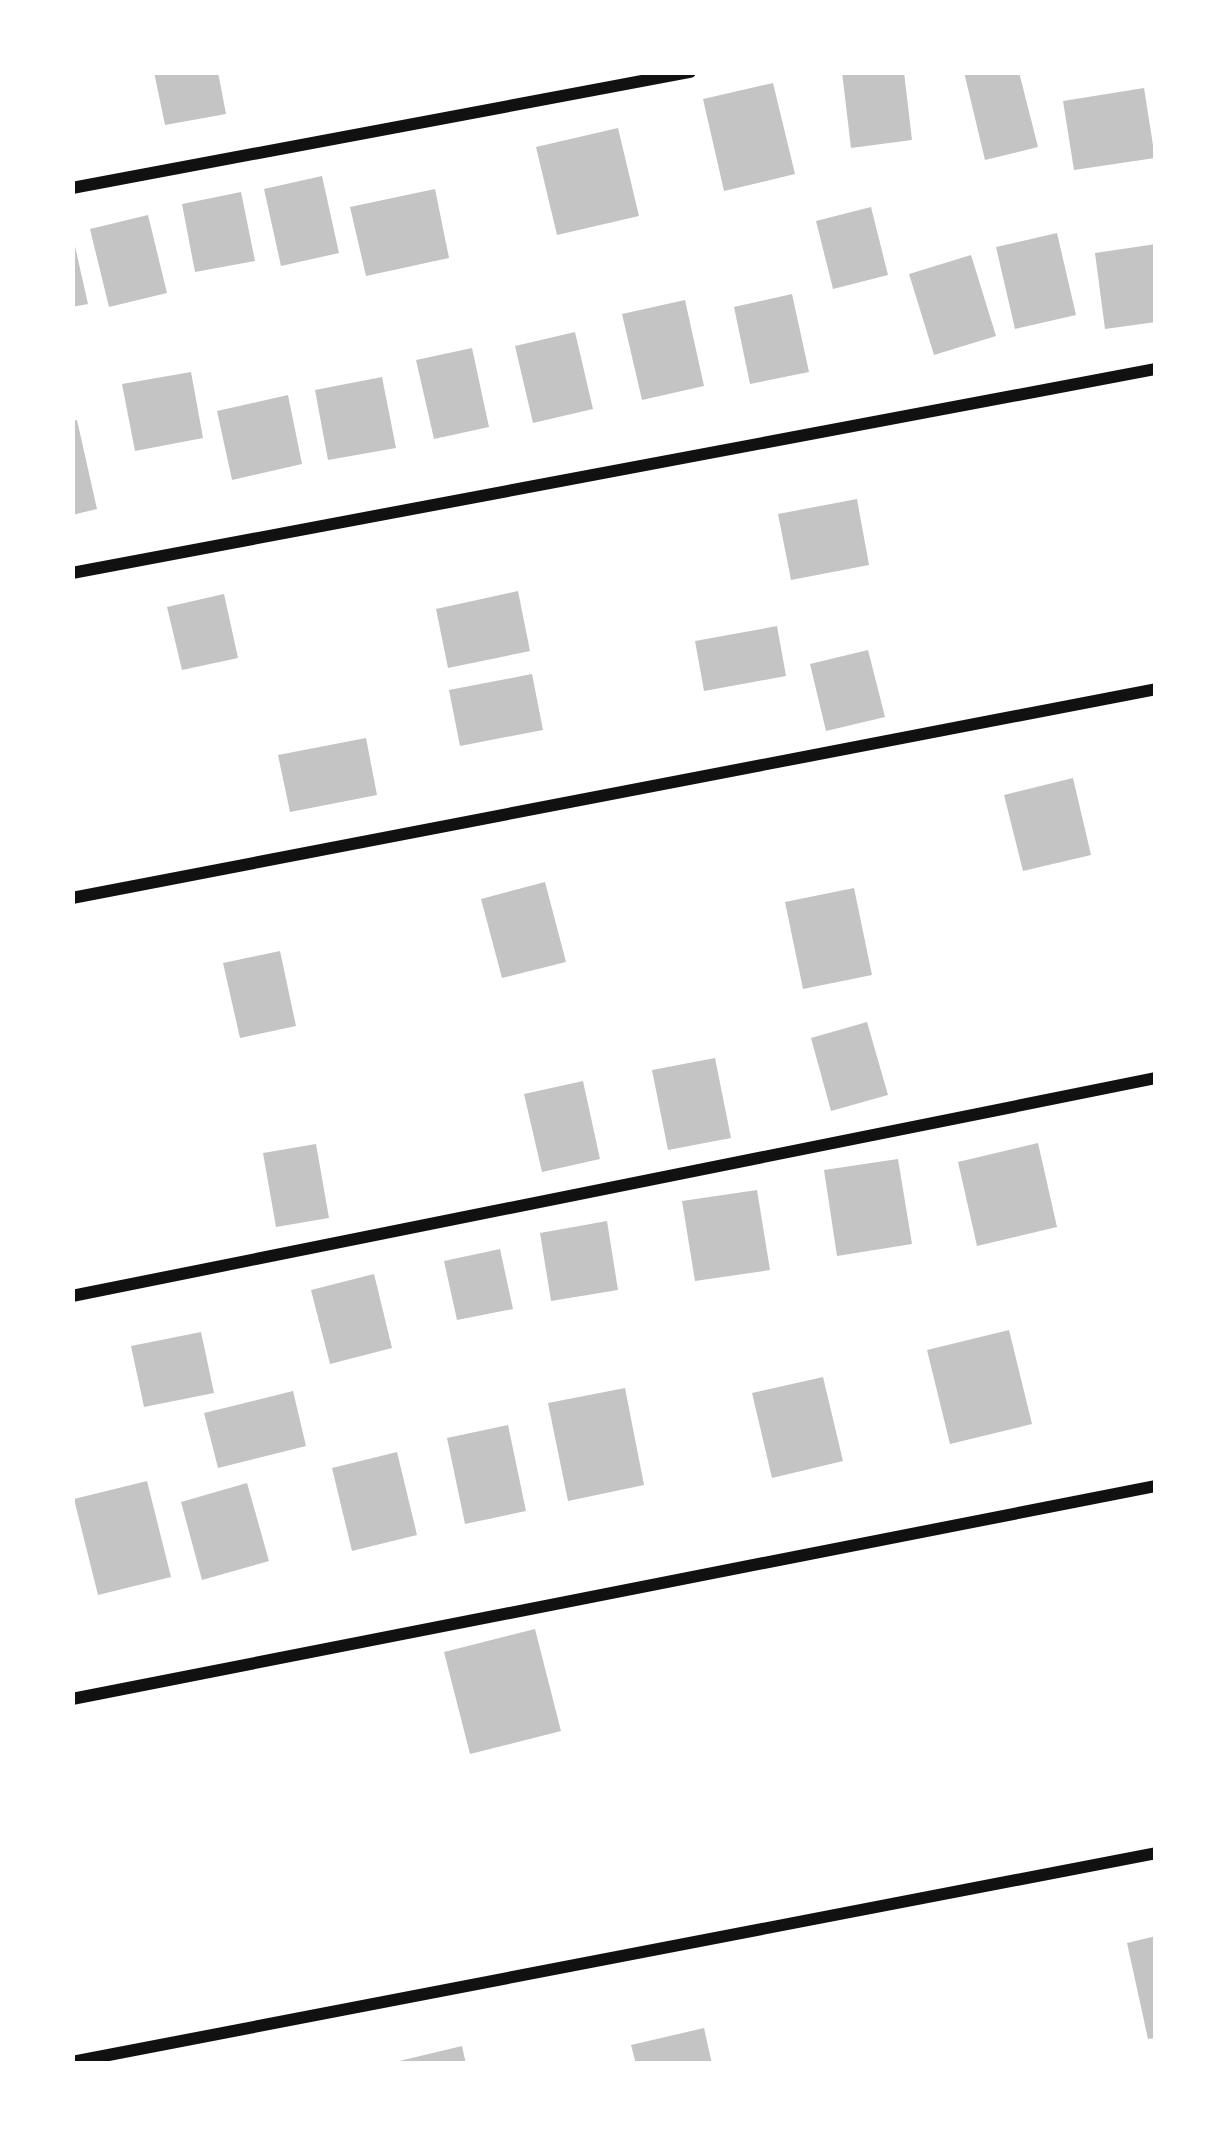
<!DOCTYPE html>
<html>
<head>
<meta charset="utf-8">
<style>
	body { margin:0 }
	#map { position:relative; width:1228px; height:2136px; overflow:hidden; background:#fff; font-family:"Open Sans",sans-serif }
	div>[style] { position:absolute }
	.building>* { inset:0; background:#c4c4c4 }
	.minor>* { height:12px; margin:-6px; padding:0 6px; transform-origin:6px; border-radius:6px; background:#111 }
	span { translate:-50% -50%; white-space:nowrap; text-align:center; line-height:1.15; -webkit-text-stroke:10px #fff; paint-order:stroke }
	.frame { position:absolute; inset:0; border:75px solid #fff; pointer-events:none }
</style>
</head>
<body>
<div id="map">
	<div class="building">
		<div style="clip-path:polygon(154px 72px,218px 72px,226px 114px,165px 125px)"></div>
		<div style="clip-path:polygon(842px 72px,904px 72px,912px 140px,851px 148px)"></div>
		<div style="clip-path:polygon(964px 72px,1019px 72px,1038px 147px,985px 160px)"></div>
		<div style="clip-path:polygon(773px 83px,795px 174px,724px 191px,703px 99px)"></div>
		<div style="clip-path:polygon(1144px 88px,1155px 158px,1074px 170px,1063px 101px)"></div>
		<div style="clip-path:polygon(618px 128px,639px 216px,557px 235px,536px 147px)"></div>
		<div style="clip-path:polygon(322px 176px,339px 253px,281px 266px,264px 189px)"></div>
		<div style="clip-path:polygon(435px 189px,449px 258px,366px 276px,350px 207px)"></div>
		<div style="clip-path:polygon(241px 192px,255px 261px,195px 272px,182px 204px)"></div>
		<div style="clip-path:polygon(871px 207px,888px 275px,833px 289px,816px 221px)"></div>
		<div style="clip-path:polygon(148px 215px,167px 293px,109px 307px,90px 229px)"></div>
		<div style="clip-path:polygon(72px 233px,88px 304px,72px 307px)"></div>
		<div style="clip-path:polygon(1057px 233px,1076px 315px,1015px 329px,996px 247px)"></div>
		<div style="clip-path:polygon(1156px 244px,1156px 322px,1105px 329px,1095px 253px)"></div>
		<div style="clip-path:polygon(971px 255px,996px 336px,934px 355px,909px 274px)"></div>
		<div style="clip-path:polygon(792px 294px,809px 372px,750px 384px,734px 307px)"></div>
		<div style="clip-path:polygon(685px 300px,704px 386px,642px 400px,622px 314px)"></div>
		<div style="clip-path:polygon(575px 332px,593px 409px,533px 423px,515px 346px)"></div>
		<div style="clip-path:polygon(472px 348px,489px 427px,434px 439px,416px 360px)"></div>
		<div style="clip-path:polygon(191px 372px,203px 438px,135px 451px,122px 384px)"></div>
		<div style="clip-path:polygon(382px 377px,396px 448px,328px 460px,315px 390px)"></div>
		<div style="clip-path:polygon(288px 395px,302px 464px,232px 480px,217px 411px)"></div>
		<div style="clip-path:polygon(77px 420px,97px 509px,72px 515px,72px 421px)"></div>
		<div style="clip-path:polygon(857px 499px,869px 565px,791px 580px,778px 514px)"></div>
		<div style="clip-path:polygon(518px 591px,530px 651px,448px 668px,436px 609px)"></div>
		<div style="clip-path:polygon(224px 594px,238px 658px,182px 670px,167px 607px)"></div>
		<div style="clip-path:polygon(777px 626px,786px 676px,704px 691px,695px 641px)"></div>
		<div style="clip-path:polygon(868px 650px,885px 717px,826px 731px,810px 664px)"></div>
		<div style="clip-path:polygon(532px 674px,543px 730px,460px 746px,449px 690px)"></div>
		<div style="clip-path:polygon(366px 738px,377px 795px,290px 812px,278px 755px)"></div>
		<div style="clip-path:polygon(1073px 778px,1091px 855px,1023px 871px,1004px 795px)"></div>
		<div style="clip-path:polygon(545px 882px,566px 962px,502px 978px,481px 899px)"></div>
		<div style="clip-path:polygon(854px 888px,872px 975px,803px 989px,785px 902px)"></div>
		<div style="clip-path:polygon(280px 951px,296px 1026px,240px 1038px,223px 963px)"></div>
		<div style="clip-path:polygon(867px 1022px,888px 1095px,831px 1111px,811px 1038px)"></div>
		<div style="clip-path:polygon(715px 1058px,731px 1138px,668px 1150px,652px 1070px)"></div>
		<div style="clip-path:polygon(583px 1081px,600px 1159px,542px 1172px,524px 1094px)"></div>
		<div style="clip-path:polygon(1038px 1143px,1057px 1227px,977px 1246px,958px 1162px)"></div>
		<div style="clip-path:polygon(316px 1144px,329px 1218px,276px 1227px,263px 1153px)"></div>
		<div style="clip-path:polygon(898px 1159px,912px 1244px,837px 1256px,824px 1170px)"></div>
		<div style="clip-path:polygon(757px 1190px,770px 1270px,695px 1281px,682px 1201px)"></div>
		<div style="clip-path:polygon(607px 1221px,618px 1290px,551px 1301px,540px 1233px)"></div>
		<div style="clip-path:polygon(500px 1249px,513px 1309px,457px 1320px,444px 1261px)"></div>
		<div style="clip-path:polygon(374px 1274px,392px 1348px,330px 1364px,311px 1290px)"></div>
		<div style="clip-path:polygon(1009px 1330px,1032px 1424px,950px 1444px,927px 1350px)"></div>
		<div style="clip-path:polygon(201px 1332px,214px 1393px,144px 1407px,131px 1346px)"></div>
		<div style="clip-path:polygon(823px 1377px,843px 1461px,772px 1478px,752px 1393px)"></div>
		<div style="clip-path:polygon(625px 1388px,644px 1485px,568px 1501px,548px 1403px)"></div>
		<div style="clip-path:polygon(293px 1391px,306px 1446px,218px 1468px,204px 1413px)"></div>
		<div style="clip-path:polygon(508px 1425px,526px 1511px,465px 1524px,447px 1438px)"></div>
		<div style="clip-path:polygon(397px 1452px,417px 1535px,352px 1551px,332px 1468px)"></div>
		<div style="clip-path:polygon(147px 1481px,171px 1577px,98px 1595px,74px 1499px)"></div>
		<div style="clip-path:polygon(247px 1483px,269px 1561px,202px 1580px,181px 1502px)"></div>
		<div style="clip-path:polygon(535px 1629px,561px 1731px,470px 1754px,444px 1652px)"></div>
		<div style="clip-path:polygon(1156px 1936px,1156px 2038px,1148px 2039px,1127px 1943px)"></div>
		<div style="clip-path:polygon(704px 2028px,712px 2064px,636px 2064px,631px 2045px)"></div>
		<div style="clip-path:polygon(462px 2046px,466px 2064px,395px 2064px,395px 2062px)"></div>
	</div>
	<div class="minor">
		<div style="left:72px;top:188px;width:629px;rotate:-10.63deg"></div>
		<div style="left:72px;top:573px;width:1103px;rotate:-10.66deg"></div>
		<div style="left:72px;top:898px;width:1104px;rotate:-10.91deg"></div>
		<div style="left:72px;top:1296px;width:1106px;rotate:-11.37deg"></div>
		<div style="left:72px;top:1699px;width:1105px;rotate:-11.12deg"></div>
		<div style="left:72px;top:2062px;width:1104px;rotate:-10.91deg"></div>
	</div>
	<div class="frame"></div>
</div>
</body>
</html>
